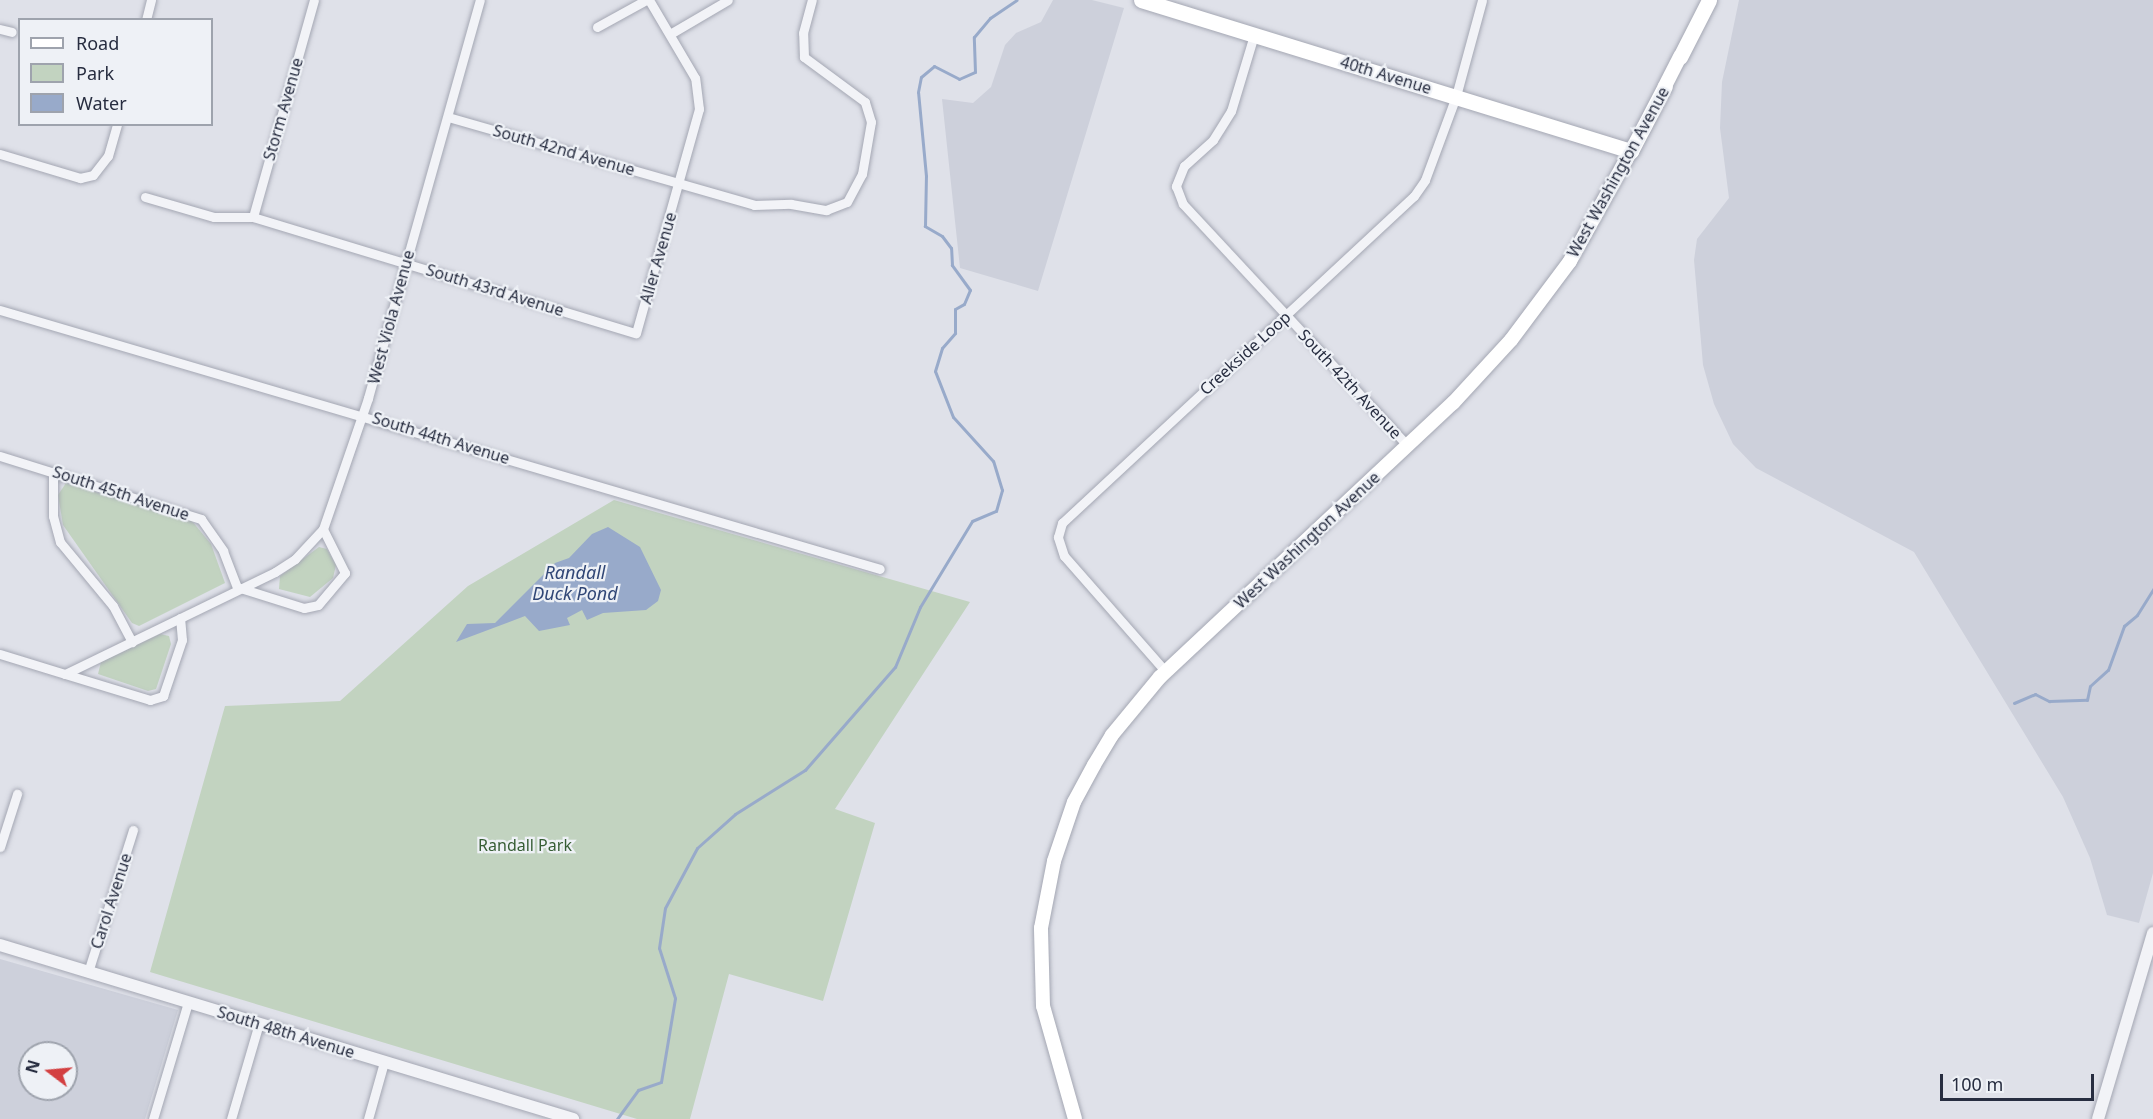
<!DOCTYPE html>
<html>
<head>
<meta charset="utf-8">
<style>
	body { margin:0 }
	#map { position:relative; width:2153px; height:1119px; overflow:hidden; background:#dfe1e9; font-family:"Noto Sans",sans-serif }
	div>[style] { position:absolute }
	.built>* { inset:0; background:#cdd0db }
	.green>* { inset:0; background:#c2d3c0 }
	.water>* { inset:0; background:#98aaca }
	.stream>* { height:3px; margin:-1.5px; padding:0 1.5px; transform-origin:1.5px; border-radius:1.5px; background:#98aaca }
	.roads { filter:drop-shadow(0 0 2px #a4a7b3) drop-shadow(0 0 2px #a4a7b3) }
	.minor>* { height:9px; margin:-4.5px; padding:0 4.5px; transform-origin:4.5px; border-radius:4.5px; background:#f2f3f7 }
	.tertiary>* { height:12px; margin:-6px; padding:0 6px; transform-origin:6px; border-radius:6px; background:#f2f3f7 }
	.secondary>* { height:14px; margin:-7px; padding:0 7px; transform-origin:7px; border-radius:7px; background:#fff }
	.primary>* { height:15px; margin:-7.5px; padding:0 7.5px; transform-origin:7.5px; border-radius:7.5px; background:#fff }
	span { translate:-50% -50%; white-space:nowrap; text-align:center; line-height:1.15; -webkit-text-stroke:4.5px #eef1f6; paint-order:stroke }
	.street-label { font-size:16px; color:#272d40 }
	.park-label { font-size:16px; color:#365d34 }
	.water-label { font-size:18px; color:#304676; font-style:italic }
	.legend { position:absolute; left:18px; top:18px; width:195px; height:108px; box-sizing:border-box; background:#eef1f6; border:2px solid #9ea3ad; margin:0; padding:8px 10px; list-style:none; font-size:18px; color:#272d40 }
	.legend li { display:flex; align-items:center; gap:12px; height:30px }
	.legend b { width:30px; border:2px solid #9ea3ad }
	.north { position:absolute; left:18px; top:1041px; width:60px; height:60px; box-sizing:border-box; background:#eef1f6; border:2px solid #9ea3ad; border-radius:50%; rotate:286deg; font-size:16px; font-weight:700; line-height:24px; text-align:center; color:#272d40 }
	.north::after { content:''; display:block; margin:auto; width:21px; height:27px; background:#d33f41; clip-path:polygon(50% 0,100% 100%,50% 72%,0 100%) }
	.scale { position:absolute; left:1940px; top:1074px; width:154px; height:27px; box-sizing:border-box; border:3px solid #272d40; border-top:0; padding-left:8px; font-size:18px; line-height:21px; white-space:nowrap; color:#272d40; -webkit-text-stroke:4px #eef1f6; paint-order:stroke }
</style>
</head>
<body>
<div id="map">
	<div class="built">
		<div style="clip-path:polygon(1053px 0,1092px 0,1124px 8px,1038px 291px,960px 268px,942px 99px,973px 103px,991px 87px,1005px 45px,1016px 33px,1041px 22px)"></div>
		<div style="clip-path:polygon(1739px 0,2153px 0,2153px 873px,2139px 923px,2107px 915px,2090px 858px,2063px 797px,1914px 552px,1756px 468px,1733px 444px,1714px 404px,1703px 365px,1694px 260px,1697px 239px,1729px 198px,1720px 128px,1722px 82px)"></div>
		<div style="clip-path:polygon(evenodd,0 959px,178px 1010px,145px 1119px,0 1119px,0 959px,30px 1053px,66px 1053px,66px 1089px,30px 1089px,30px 1053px)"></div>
	</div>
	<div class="green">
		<div style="clip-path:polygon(66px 483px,192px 521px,211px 544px,225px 583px,139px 626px,132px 623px,63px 525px,58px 495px)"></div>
		<div style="clip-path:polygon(614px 500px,970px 602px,835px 809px,875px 823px,823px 1001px,729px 974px,690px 1119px,637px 1119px,150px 972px,225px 706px,340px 701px,468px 586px)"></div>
		<div style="clip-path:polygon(319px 547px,327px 549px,336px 565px,333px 578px,310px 597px,279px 589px,280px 576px)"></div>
		<div style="clip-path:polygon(160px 634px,169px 636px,171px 644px,156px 689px,148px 691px,98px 674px,101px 662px)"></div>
	</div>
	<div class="water">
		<div style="clip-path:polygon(608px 527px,640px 547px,661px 590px,658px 601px,646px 610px,603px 613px,587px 620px,582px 610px,567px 618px,570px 625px,539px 631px,525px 616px,456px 642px,467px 624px,495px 623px,555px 563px,569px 558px,592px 534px)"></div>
	</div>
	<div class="stream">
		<div style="left:2014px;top:703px;width:23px;rotate:-23deg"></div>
		<div style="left:2035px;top:694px;width:16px;rotate:27deg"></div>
		<div style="left:2049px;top:701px;width:38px;rotate:-2deg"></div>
		<div style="left:2087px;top:700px;width:14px;rotate:-78deg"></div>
		<div style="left:2090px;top:686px;width:24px;rotate:-42deg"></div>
		<div style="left:2108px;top:670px;width:47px;rotate:-70deg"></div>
		<div style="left:2124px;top:626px;width:17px;rotate:-40deg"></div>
		<div style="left:2137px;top:615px;width:31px;rotate:-58deg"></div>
		<div style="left:617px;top:1119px;width:36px;rotate:-54deg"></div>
		<div style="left:638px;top:1090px;width:24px;rotate:-19deg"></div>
		<div style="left:661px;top:1082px;width:85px;rotate:-80.5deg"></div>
		<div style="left:675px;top:998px;width:52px;rotate:-107.7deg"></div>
		<div style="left:659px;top:948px;width:40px;rotate:-81.5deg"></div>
		<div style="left:665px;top:908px;width:68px;rotate:-61.9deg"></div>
		<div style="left:697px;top:848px;width:51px;rotate:-41.8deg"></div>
		<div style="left:735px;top:814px;width:83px;rotate:-32.2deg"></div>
		<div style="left:805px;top:770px;width:137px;rotate:-48.9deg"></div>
		<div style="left:895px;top:667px;width:65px;rotate:-67.4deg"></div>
		<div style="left:920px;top:607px;width:100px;rotate:-58.8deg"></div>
		<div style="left:972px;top:521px;width:26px;rotate:-23deg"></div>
		<div style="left:996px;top:511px;width:22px;rotate:-74deg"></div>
		<div style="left:1002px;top:490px;width:30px;rotate:-107deg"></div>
		<div style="left:993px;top:461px;width:59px;rotate:-132.3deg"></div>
		<div style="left:953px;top:417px;width:49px;rotate:-111.4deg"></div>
		<div style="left:935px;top:371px;width:24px;rotate:-73deg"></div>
		<div style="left:942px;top:348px;width:20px;rotate:-49deg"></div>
		<div style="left:955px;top:333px;width:24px;rotate:-90deg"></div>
		<div style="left:955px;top:309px;width:10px;rotate:-29deg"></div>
		<div style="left:964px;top:304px;width:15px;rotate:-67deg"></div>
		<div style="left:970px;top:290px;width:31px;rotate:-126deg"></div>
		<div style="left:952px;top:265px;width:17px;rotate:-93deg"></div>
		<div style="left:951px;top:248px;width:15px;rotate:-127deg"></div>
		<div style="left:942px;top:236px;width:20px;rotate:-150deg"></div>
		<div style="left:925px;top:226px;width:50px;rotate:-88.9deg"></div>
		<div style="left:926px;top:176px;width:84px;rotate:-95.4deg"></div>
		<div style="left:918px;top:92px;width:15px;rotate:-79deg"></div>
		<div style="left:921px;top:77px;width:17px;rotate:-40deg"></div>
		<div style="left:934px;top:66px;width:28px;rotate:27deg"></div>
		<div style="left:959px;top:79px;width:17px;rotate:-24deg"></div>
		<div style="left:975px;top:72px;width:35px;rotate:-92deg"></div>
		<div style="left:974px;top:37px;width:25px;rotate:-50deg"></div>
		<div style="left:990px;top:18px;width:32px;rotate:-34deg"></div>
	</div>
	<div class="roads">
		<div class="minor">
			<div style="left:146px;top:20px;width:21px;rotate:-76deg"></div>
			<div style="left:597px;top:27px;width:56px;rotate:-28.9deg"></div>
			<div style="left:0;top:29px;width:12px;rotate:14deg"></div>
			<div style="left:670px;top:34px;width:67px;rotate:-30.4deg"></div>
			<div style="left:1254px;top:35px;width:79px;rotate:106.8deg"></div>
			<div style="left:1231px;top:111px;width:34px;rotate:122deg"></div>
			<div style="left:1213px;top:140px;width:39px;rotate:138deg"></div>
			<div style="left:1184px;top:166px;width:22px;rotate:112deg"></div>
			<div style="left:1176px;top:186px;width:19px;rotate:69deg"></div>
			<div style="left:1183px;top:204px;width:330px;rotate:47.1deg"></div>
			<div style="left:448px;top:117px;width:318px;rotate:16deg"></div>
			<div style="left:754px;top:205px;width:37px;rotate:-2deg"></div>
			<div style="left:791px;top:204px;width:36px;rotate:10deg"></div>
			<div style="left:826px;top:210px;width:22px;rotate:-21deg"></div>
			<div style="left:847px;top:202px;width:32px;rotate:-62deg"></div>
			<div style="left:862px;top:174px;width:53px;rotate:-80.2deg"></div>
			<div style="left:871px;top:122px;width:21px;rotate:-107deg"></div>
			<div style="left:865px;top:102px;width:76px;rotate:-143.6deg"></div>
			<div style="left:804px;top:57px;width:24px;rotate:-92deg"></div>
			<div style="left:803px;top:33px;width:34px;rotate:-75deg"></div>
			<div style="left:0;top:154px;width:84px;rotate:16.7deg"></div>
			<div style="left:80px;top:178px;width:13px;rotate:-13deg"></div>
			<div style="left:93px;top:175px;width:24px;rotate:-52deg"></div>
			<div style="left:108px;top:156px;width:33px;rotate:-74deg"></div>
			<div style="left:145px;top:197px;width:72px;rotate:16.2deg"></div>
			<div style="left:214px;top:217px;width:39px"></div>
			<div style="left:253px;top:217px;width:400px;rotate:16.9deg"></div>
			<div style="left:636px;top:333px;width:233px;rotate:-74.3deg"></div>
			<div style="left:699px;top:109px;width:31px;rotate:-97deg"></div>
			<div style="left:695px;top:78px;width:91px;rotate:-120.5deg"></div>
			<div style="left:253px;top:217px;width:225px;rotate:-74.3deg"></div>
			<div style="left:0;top:310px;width:917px;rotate:16.4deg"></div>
			<div style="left:0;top:456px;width:211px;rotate:17.4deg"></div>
			<div style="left:201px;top:519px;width:39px;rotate:55deg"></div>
			<div style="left:223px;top:551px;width:39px;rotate:69deg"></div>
			<div style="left:53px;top:472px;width:44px;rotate:90deg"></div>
			<div style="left:53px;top:516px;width:27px;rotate:75deg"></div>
			<div style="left:60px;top:542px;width:83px;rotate:50.4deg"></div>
			<div style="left:113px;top:606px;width:41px;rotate:62.2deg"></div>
			<div style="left:237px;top:587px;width:70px;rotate:17.4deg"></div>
			<div style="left:304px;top:608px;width:14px;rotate:-12deg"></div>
			<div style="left:318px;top:605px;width:42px;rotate:-49.8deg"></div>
			<div style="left:345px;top:573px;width:49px;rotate:-116.6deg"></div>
			<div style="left:0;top:654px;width:68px;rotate:17.1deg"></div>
			<div style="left:65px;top:674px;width:233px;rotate:-25.9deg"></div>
			<div style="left:275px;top:572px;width:24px;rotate:-33deg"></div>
			<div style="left:295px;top:559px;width:41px;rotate:-47deg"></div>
			<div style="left:323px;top:529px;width:139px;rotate:-71deg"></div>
			<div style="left:368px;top:398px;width:413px;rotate:-74.3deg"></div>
			<div style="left:1166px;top:672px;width:154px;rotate:-131.3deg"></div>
			<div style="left:1064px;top:556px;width:20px;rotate:-108deg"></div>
			<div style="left:1058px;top:537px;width:15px;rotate:-74deg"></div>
			<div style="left:1062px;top:523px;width:480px;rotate:-42.9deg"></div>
			<div style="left:1414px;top:196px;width:19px;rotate:-55deg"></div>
			<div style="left:1425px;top:180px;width:90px;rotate:-69.7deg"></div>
			<div style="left:1456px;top:96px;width:99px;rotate:-74.8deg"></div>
			<div style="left:65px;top:674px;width:89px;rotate:17deg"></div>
			<div style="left:150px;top:700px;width:14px;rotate:-17deg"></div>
			<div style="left:163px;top:696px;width:59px;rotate:-71.3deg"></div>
			<div style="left:182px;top:640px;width:22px;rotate:-95deg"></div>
			<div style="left:0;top:847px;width:56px;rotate:-72.2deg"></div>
			<div style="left:88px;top:972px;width:149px;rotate:-72.4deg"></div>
			<div style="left:153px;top:1119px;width:122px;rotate:-73.3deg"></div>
			<div style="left:231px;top:1119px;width:100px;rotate:-73.7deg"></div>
			<div style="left:368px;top:1119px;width:59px;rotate:-74.3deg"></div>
		</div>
		<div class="tertiary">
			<div style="left:0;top:945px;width:599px;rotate:16.89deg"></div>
			<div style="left:2098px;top:1119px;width:194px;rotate:-73.5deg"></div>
		</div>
		<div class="secondary">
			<div style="left:1665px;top:86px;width:33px;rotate:-63deg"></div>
			<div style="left:1075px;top:1119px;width:117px;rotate:-105.8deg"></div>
			<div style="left:1043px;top:1006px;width:78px;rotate:-91.5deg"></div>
			<div style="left:1041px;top:928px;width:68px;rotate:-79deg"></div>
			<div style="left:1054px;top:861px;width:62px;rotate:-71.3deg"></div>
			<div style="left:1074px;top:802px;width:42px;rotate:-61.6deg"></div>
			<div style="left:1094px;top:765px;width:35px;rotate:-59deg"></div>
			<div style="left:1112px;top:735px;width:75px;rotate:-50.4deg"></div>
			<div style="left:1160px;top:677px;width:401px;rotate:-43.1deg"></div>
			<div style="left:1453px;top:403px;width:86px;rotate:-47.4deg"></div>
			<div style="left:1511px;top:340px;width:99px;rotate:-53.2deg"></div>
			<div style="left:1570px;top:261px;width:126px;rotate:-61deg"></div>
		</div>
		<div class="primary">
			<div style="left:1141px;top:0;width:513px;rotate:17.13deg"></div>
			<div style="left:1631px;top:151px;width:73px;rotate:-62.4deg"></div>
			<div style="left:1680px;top:57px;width:64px;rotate:-63deg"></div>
		</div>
	</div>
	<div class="street-label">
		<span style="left:1386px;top:75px;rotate:17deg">40th Avenue</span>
		<span style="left:283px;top:109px;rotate:-74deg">Storm Avenue</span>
		<span style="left:564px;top:150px;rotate:16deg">South 42nd Avenue</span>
		<span style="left:1618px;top:172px;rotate:-61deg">West Washington Avenue</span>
		<span style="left:658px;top:258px;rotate:-74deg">Aller Avenue</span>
		<span style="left:495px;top:290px;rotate:17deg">South 43rd Avenue</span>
		<span style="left:391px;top:317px;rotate:-75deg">West Viola Avenue</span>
		<span style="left:1245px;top:353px;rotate:-42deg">Creekside Loop</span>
		<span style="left:1350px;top:384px;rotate:47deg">South 42th Avenue</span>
		<span style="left:441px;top:438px;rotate:17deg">South 44th Avenue</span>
		<span style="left:121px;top:493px;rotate:18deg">South 45th Avenue</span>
		<span style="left:1307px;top:540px;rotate:-43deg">West Washington Avenue</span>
		<span style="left:111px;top:901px;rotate:-72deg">Carol Avenue</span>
		<span style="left:286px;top:1032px;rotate:17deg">South 48th Avenue</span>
	</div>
	<div class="park-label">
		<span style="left:525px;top:845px">Randall Park</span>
	</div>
	<div class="water-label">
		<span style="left:575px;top:583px">Randall<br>Duck Pond</span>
	</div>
	<ul class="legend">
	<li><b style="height:8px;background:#fff"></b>Road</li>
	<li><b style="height:16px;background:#c2d3c0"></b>Park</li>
	<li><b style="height:16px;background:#98aaca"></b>Water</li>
	</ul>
	<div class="north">N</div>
	<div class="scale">100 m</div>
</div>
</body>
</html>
